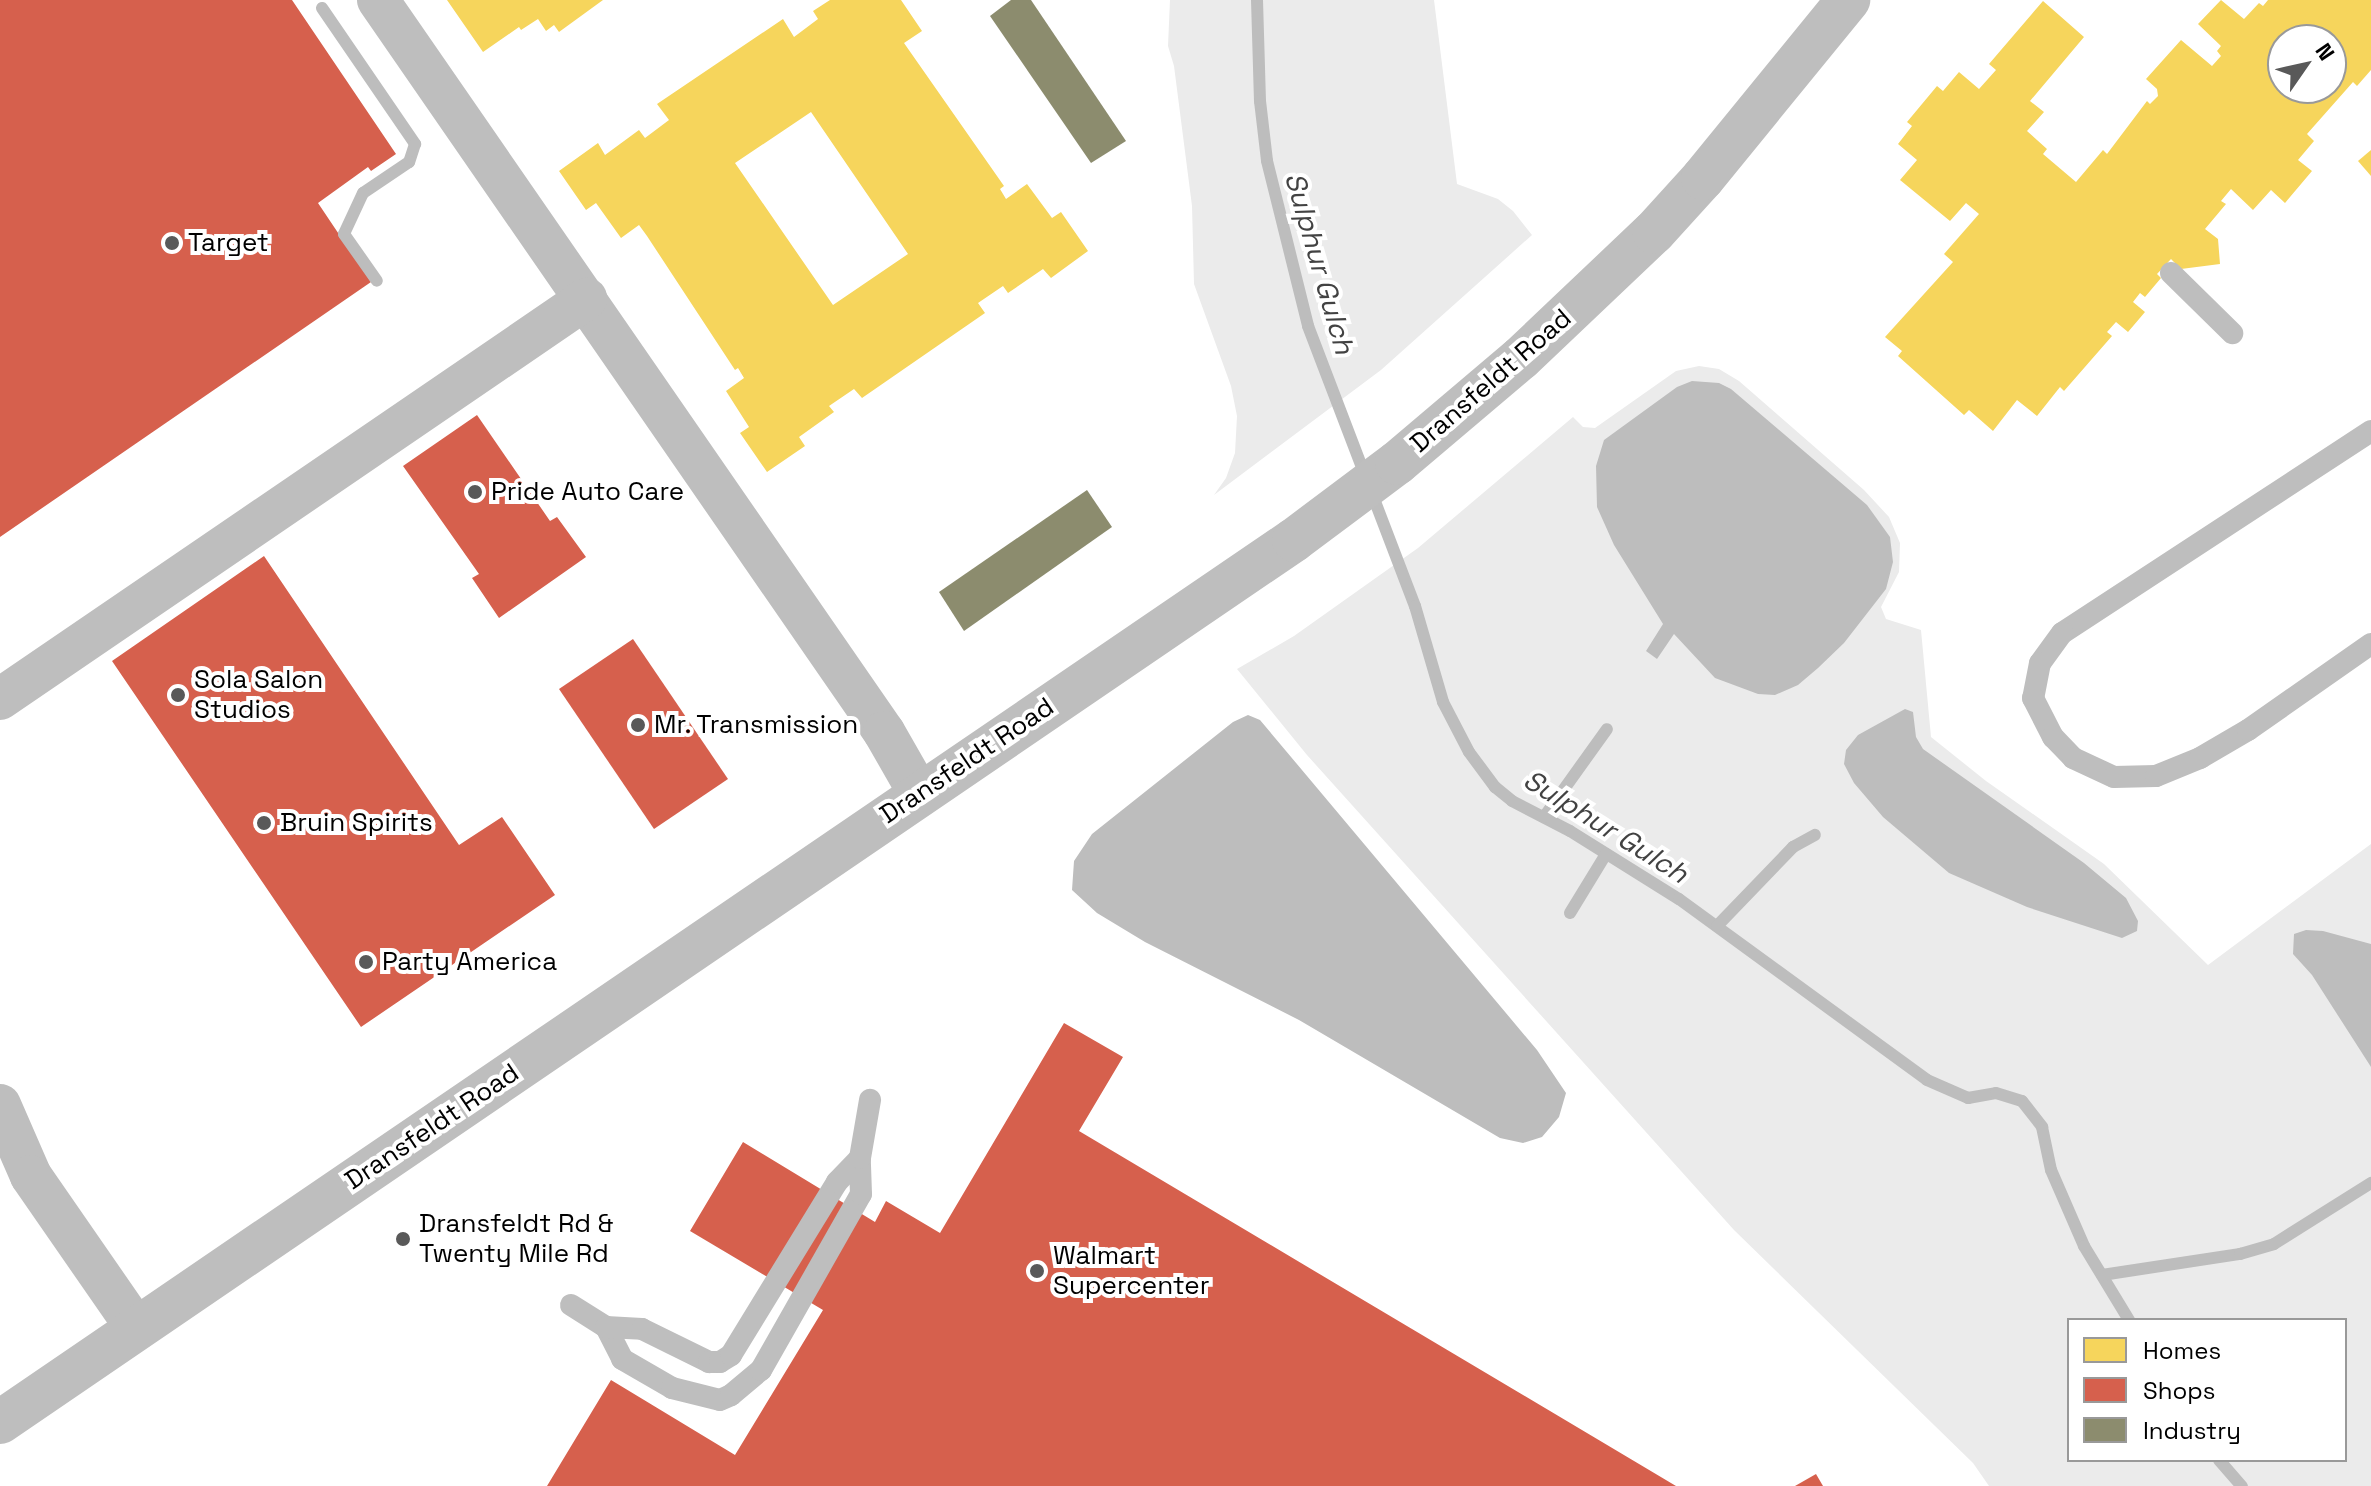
<!DOCTYPE html>
<html>
<head>
<meta charset="utf-8">
<style>
	body { margin:0 }
	#map { position:relative; width:2371px; height:1486px; overflow:hidden; background:#fff; font-family:"Space Grotesk",sans-serif }
	div>[style] { position:absolute }
	.green>* { inset:0; background:#ebebeb }
	.water>* { inset:0; background:#bdbdbd }
	.homes>* { inset:0; background:#f6d55c }
	.shops>* { inset:0; background:#d6604d }
	.industry>* { inset:0; background:#8c8c6e }
	.stream>* { height:12px; margin:-6px; padding:0 6px; transform-origin:6px; border-radius:6px; background:#bdbdbd }
	.service>* { height:22px; margin:-11px; padding:0 11px; transform-origin:11px; border-radius:11px; background:#bebebe }
	.minor>* { height:42px; margin:-21px; padding:0 21px; transform-origin:21px; border-radius:21px; background:#bebebe }
	.tertiary>* { height:44px; margin:-22px; padding:0 22px; transform-origin:22px; border-radius:22px; background:#bebebe }
	.dots>* { width:22px; height:22px; translate:-50% -50%; box-sizing:border-box; border:4px solid #fff; border-radius:50% }
	span { translate:-50% -50%; white-space:nowrap; text-align:center; line-height:1.15; -webkit-text-stroke:8px #fff; paint-order:stroke }
	.poi-label { font-size:26px; color:#000 }
	.left { translate:0 -50%; text-align:left }
	.street-label { font-size:26px; color:#000 }
	.water-label { font-size:28px; color:#424242; font-style:italic }
	.legend { position:absolute; left:2067px; top:1318px; width:280px; height:144px; box-sizing:border-box; background:#fff; border:2px solid #999; margin:0; padding:10px 14px; list-style:none; font-size:24px; color:#000 }
	.legend li { display:flex; align-items:center; gap:16px; height:40px }
	.legend b { width:40px; border:2px solid #999 }
	.north { position:absolute; left:2267px; top:24px; width:80px; height:80px; box-sizing:border-box; background:#fff; border:2px solid #999; border-radius:50%; rotate:56deg; font-size:22px; font-weight:700; line-height:32px; text-align:center; color:#000 }
	.north::after { content:''; display:block; margin:auto; width:28px; height:36px; background:#595959; clip-path:polygon(50% 0,100% 100%,50% 72%,0 100%) }
</style>
</head>
<body>
<div id="map">
	<div class="green">
		<div style="clip-path:polygon(1170px 0,1434px 0,1457px 184px,1498px 199px,1513px 211px,1532px 235px,1381px 370px,1214px 495px,1226px 478px,1235px 453px,1237px 416px,1231px 386px,1194px 284px,1192px 206px,1174px 66px,1168px 46px)"></div>
		<div style="clip-path:polygon(evenodd,1699px 366px,1719px 369px,1739px 381px,1864px 490px,1889px 517px,1900px 543px,1899px 572px,1881px 607px,1886px 619px,1921px 630px,1931px 737px,1986px 781px,2104px 864px,2208px 965px,2371px 844px,2371px 1486px,1989px 1486px,1973px 1463px,1734px 1230px,1307px 755px,1237px 669px,1294px 636px,1418px 548px,1573px 417px,1583px 427px,1595px 428px,1676px 371px,1699px 366px,2069px 1320px,2345px 1320px,2345px 1460px,2069px 1460px,2069px 1320px)"></div>
	</div>
	<div class="water">
		<div style="clip-path:polygon(1692px 381px,1719px 383px,1731px 389px,1867px 505px,1890px 537px,1893px 562px,1886px 589px,1844px 643px,1818px 668px,1798px 685px,1775px 695px,1758px 694px,1715px 678px,1674px 634px,1657px 659px,1646px 651px,1663px 624px,1614px 545px,1597px 507px,1596px 466px,1604px 440px,1677px 387px)"></div>
		<div style="clip-path:polygon(1905px 709px,1913px 712px,1916px 737px,1923px 749px,2084px 863px,2126px 898px,2138px 921px,2137px 931px,2122px 938px,2027px 907px,1949px 873px,1883px 817px,1854px 783px,1844px 764px,1846px 750px,1858px 735px)"></div>
		<div style="clip-path:polygon(1248px 715px,1260px 720px,1537px 1050px,1566px 1093px,1559px 1117px,1542px 1137px,1523px 1143px,1500px 1138px,1299px 1020px,1145px 942px,1097px 913px,1072px 890px,1074px 861px,1092px 834px,1233px 722px)"></div>
		<div style="clip-path:polygon(2306px 930px,2323px 931px,2371px 944px,2371px 1067px,2312px 975px,2293px 954px,2294px 934px)"></div>
	</div>
	<div class="homes">
		<div style="clip-path:polygon(447px 0,603px 0,559px 32px,554px 25px,546px 31px,538px 19px,521px 30px,519px 27px,483px 52px)"></div>
		<div style="clip-path:polygon(evenodd,830px 0,901px 0,922px 31px,904px 43px,1004px 186px,1000px 189px,1006px 199px,1027px 184px,1052px 218px,1061px 212px,1088px 251px,1051px 278px,1043px 269px,1008px 293px,1003px 286px,978px 303px,985px 313px,862px 398px,854px 389px,829px 406px,834px 412px,799px 437px,805px 446px,767px 472px,740px 433px,749px 427px,726px 391px,744px 378px,738px 368px,735px 370px,647px 236px,639px 225px,621px 238px,596px 203px,586px 210px,559px 171px,598px 143px,605px 155px,639px 130px,645px 138px,669px 120px,657px 104px,783px 19px,794px 37px,818px 19px,813px 11px,830px 0,811px 112px,908px 254px,833px 305px,735px 163px,811px 112px)"></div>
		<div style="clip-path:polygon(evenodd,2221px 0,2244px 19px,2259px 3px,2263px 6px,2268px 0,2371px 0,2371px 70px,2357px 86px,2353px 82px,2307px 134px,2314px 141px,2298px 160px,2312px 171px,2285px 203px,2271px 190px,2253px 210px,2231px 189px,2221px 201px,2226px 204px,2205px 229px,2218px 239px,2220px 264px,2181px 269px,2171px 259px,2157px 274px,2161px 278px,2145px 297px,2140px 293px,2133px 302px,2145px 312px,2128px 332px,2116px 322px,2107px 332px,2112px 336px,2064px 391px,2060px 387px,2037px 416px,2017px 400px,1993px 431px,1969px 410px,1964px 415px,1898px 356px,1902px 351px,1885px 337px,1953px 262px,1944px 254px,1979px 214px,1966px 203px,1950px 221px,1900px 180px,1917px 160px,1898px 144px,1912px 126px,1907px 122px,1937px 86px,1943px 91px,1959px 72px,1979px 89px,1996px 70px,1989px 64px,2043px 1px,2084px 37px,2030px 101px,2044px 112px,2027px 131px,2047px 149px,2043px 154px,2076px 182px,2103px 150px,2107px 154px,2147px 101px,2150px 104px,2158px 96px,2157px 89px,2146px 79px,2181px 40px,2212px 66px,2221px 56px,2217px 51px,2221px 46px,2198px 24px,2221px 0,2283px 40px,2331px 40px,2331px 88px,2283px 88px,2283px 40px)"></div>
		<div style="clip-path:polygon(2371px 150px,2371px 176px,2358px 161px)"></div>
	</div>
	<div class="shops">
		<div style="clip-path:polygon(0 0,292px 0,396px 154px,371px 171px,368px 167px,318px 203px,371px 282px,0 537px)"></div>
		<div style="clip-path:polygon(477px 415px,550px 521px,557px 517px,586px 557px,499px 618px,472px 578px,479px 574px,403px 466px)"></div>
		<div style="clip-path:polygon(264px 556px,459px 845px,502px 817px,555px 895px,361px 1027px,112px 661px)"></div>
		<div style="clip-path:polygon(633px 639px,728px 779px,654px 829px,559px 689px)"></div>
		<div style="clip-path:polygon(1064px 1023px,1123px 1057px,1079px 1131px,1676px 1486px,547px 1486px,611px 1380px,735px 1455px,823px 1310px,690px 1231px,743px 1142px,875px 1222px,886px 1201px,940px 1233px)"></div>
		<div style="clip-path:polygon(1816px 1474px,1823px 1486px,1795px 1486px)"></div>
	</div>
	<div class="industry">
		<div style="clip-path:polygon(1011px 0,1031px 0,1126px 141px,1091px 163px,990px 16px)"></div>
		<div style="clip-path:polygon(1087px 490px,1112px 527px,964px 631px,939px 592px)"></div>
	</div>
	<div class="stream">
		<div style="left:1257px;top:0;width:101px;rotate:88.3deg"></div>
		<div style="left:1260px;top:101px;width:60px;rotate:83.3deg"></div>
		<div style="left:1267px;top:161px;width:170px;rotate:76deg"></div>
		<div style="left:1308px;top:326px;width:300px;rotate:69.1deg"></div>
		<div style="left:1415px;top:606px;width:100px;rotate:73.7deg"></div>
		<div style="left:1443px;top:702px;width:56px;rotate:62.5deg"></div>
		<div style="left:1469px;top:752px;width:44px;rotate:53.4deg"></div>
		<div style="left:1495px;top:787px;width:22px;rotate:39deg"></div>
		<div style="left:1512px;top:801px;width:65px;rotate:27.3deg"></div>
		<div style="left:1570px;top:831px;width:128px;rotate:32deg"></div>
		<div style="left:1679px;top:899px;width:307px;rotate:36.1deg"></div>
		<div style="left:1927px;top:1080px;width:45px;rotate:23.7deg"></div>
		<div style="left:1968px;top:1098px;width:28px;rotate:-10deg"></div>
		<div style="left:1996px;top:1093px;width:27px;rotate:17deg"></div>
		<div style="left:2022px;top:1101px;width:33px;rotate:52deg"></div>
		<div style="left:2042px;top:1127px;width:44px;rotate:78.2deg"></div>
		<div style="left:2051px;top:1170px;width:83px;rotate:66.5deg"></div>
		<div style="left:2084px;top:1246px;width:87px;rotate:58.7deg"></div>
		<div style="left:322px;top:8px;width:165px;rotate:55.6deg"></div>
		<div style="left:415px;top:144px;width:19px;rotate:108deg"></div>
		<div style="left:409px;top:162px;width:55px;rotate:146deg"></div>
		<div style="left:363px;top:193px;width:45px;rotate:114.9deg"></div>
		<div style="left:344px;top:234px;width:57px;rotate:54.9deg"></div>
		<div style="left:1544px;top:817px;width:108px;rotate:-54.4deg"></div>
		<div style="left:1570px;top:913px;width:69px;rotate:-58.6deg"></div>
		<div style="left:1717px;top:926px;width:110px;rotate:-46.1deg"></div>
		<div style="left:1793px;top:847px;width:25px;rotate:-29deg"></div>
		<div style="left:2102px;top:1275px;width:140px;rotate:-8.7deg"></div>
		<div style="left:2240px;top:1254px;width:35px;rotate:-16deg"></div>
		<div style="left:2274px;top:1244px;width:115px;rotate:-32.2deg"></div>
		<div style="left:2219px;top:1460px;width:35px;rotate:49deg"></div>
	</div>
	<div class="service">
		<div style="left:2171px;top:273px;width:86px;rotate:44.5deg"></div>
		<div style="left:2371px;top:431px;width:369px;rotate:146.8deg"></div>
		<div style="left:2062px;top:633px;width:37px;rotate:126deg"></div>
		<div style="left:2040px;top:663px;width:36px;rotate:101deg"></div>
		<div style="left:2033px;top:698px;width:44px;rotate:62.9deg"></div>
		<div style="left:2053px;top:737px;width:29px;rotate:46deg"></div>
		<div style="left:2073px;top:758px;width:45px;rotate:24.9deg"></div>
		<div style="left:2114px;top:777px;width:42px;rotate:-1.4deg"></div>
		<div style="left:2156px;top:776px;width:48px;rotate:-22.2deg"></div>
		<div style="left:2200px;top:758px;width:56px;rotate:-30.3deg"></div>
		<div style="left:2248px;top:730px;width:150px;rotate:-35deg"></div>
		<div style="left:571px;top:1305px;width:41px;rotate:32.2deg"></div>
		<div style="left:606px;top:1327px;width:36px;rotate:63deg"></div>
		<div style="left:622px;top:1359px;width:58px;rotate:30.1deg"></div>
		<div style="left:672px;top:1388px;width:49px;rotate:14deg"></div>
		<div style="left:720px;top:1400px;width:12px;rotate:-24deg"></div>
		<div style="left:731px;top:1395px;width:39px;rotate:-40deg"></div>
		<div style="left:761px;top:1370px;width:202px;rotate:-60.4deg"></div>
		<div style="left:861px;top:1194px;width:36px;rotate:-92deg"></div>
		<div style="left:606px;top:1327px;width:36px;rotate:3deg"></div>
		<div style="left:642px;top:1329px;width:75px;rotate:26.2deg"></div>
		<div style="left:709px;top:1362px;width:11px"></div>
		<div style="left:720px;top:1362px;width:13px;rotate:-32deg"></div>
		<div style="left:731px;top:1355px;width:203px;rotate:-58.5deg"></div>
		<div style="left:837px;top:1182px;width:33px;rotate:-46deg"></div>
		<div style="left:860px;top:1158px;width:59px;rotate:-80.2deg"></div>
	</div>
	<div class="minor">
		<div style="left:378px;top:0;width:890px;rotate:55.35deg"></div>
		<div style="left:884px;top:732px;width:70px;rotate:60.2deg"></div>
		<div style="left:0;top:699px;width:710px;rotate:-34.32deg"></div>
		<div style="left:0;top:1105px;width:77px;rotate:66.4deg"></div>
		<div style="left:31px;top:1176px;width:186px;rotate:55.3deg"></div>
	</div>
	<div class="tertiary">
		<div style="left:0;top:1422px;width:1566px;rotate:-34.28deg"></div>
		<div style="left:1294px;top:540px;width:129px;rotate:-36.8deg"></div>
		<div style="left:1397px;top:463px;width:162px;rotate:-40.3deg"></div>
		<div style="left:1521px;top:358px;width:183px;rotate:-43.5deg"></div>
		<div style="left:1654px;top:232px;width:73px;rotate:-47.8deg"></div>
		<div style="left:1703px;top:178px;width:230px;rotate:-50.8deg"></div>
	</div>
	<div class="dots">
		<div style="left:172px;top:243px;background:#595959"></div>
		<div style="left:475px;top:492px;background:#595959"></div>
		<div style="left:178px;top:695px;background:#595959"></div>
		<div style="left:638px;top:725px;background:#595959"></div>
		<div style="left:264px;top:823px;background:#595959"></div>
		<div style="left:366px;top:962px;background:#595959"></div>
		<div style="left:403px;top:1239px;background:#595959"></div>
		<div style="left:1037px;top:1271px;background:#595959"></div>
	</div>
	<div class="poi-label">
		<span class="left" style="left:188px;top:243px">Target</span>
		<span class="left" style="left:491px;top:492px">Pride Auto Care</span>
		<span class="left" style="left:194px;top:695px">Sola Salon<br>Studios</span>
		<span class="left" style="left:654px;top:725px">Mr. Transmission</span>
		<span class="left" style="left:280px;top:823px">Bruin Spirits</span>
		<span class="left" style="left:382px;top:962px">Party America</span>
		<span class="left" style="left:419px;top:1239px">Dransfeldt Rd &amp;<br>Twenty Mile Rd</span>
		<span class="left" style="left:1053px;top:1271px">Walmart<br>Supercenter</span>
	</div>
	<div class="street-label">
		<span style="left:1491px;top:381px;rotate:-41deg">Dransfeldt Road</span>
		<span style="left:967px;top:761px;rotate:-34deg">Dransfeldt Road</span>
		<span style="left:432px;top:1127px;rotate:-34deg">Dransfeldt Road</span>
	</div>
	<div class="water-label">
		<span style="left:1320px;top:263px;rotate:74deg">Sulphur Gulch</span>
		<span style="left:1606px;top:826px;rotate:32deg">Sulphur Gulch</span>
	</div>
	<ul class="legend">
	<li><b style="height:22px;background:#f6d55c"></b>Homes</li>
	<li><b style="height:22px;background:#d6604d"></b>Shops</li>
	<li><b style="height:22px;background:#8c8c6e"></b>Industry</li>
	</ul>
	<div class="north">N</div>
</div>
</body>
</html>
